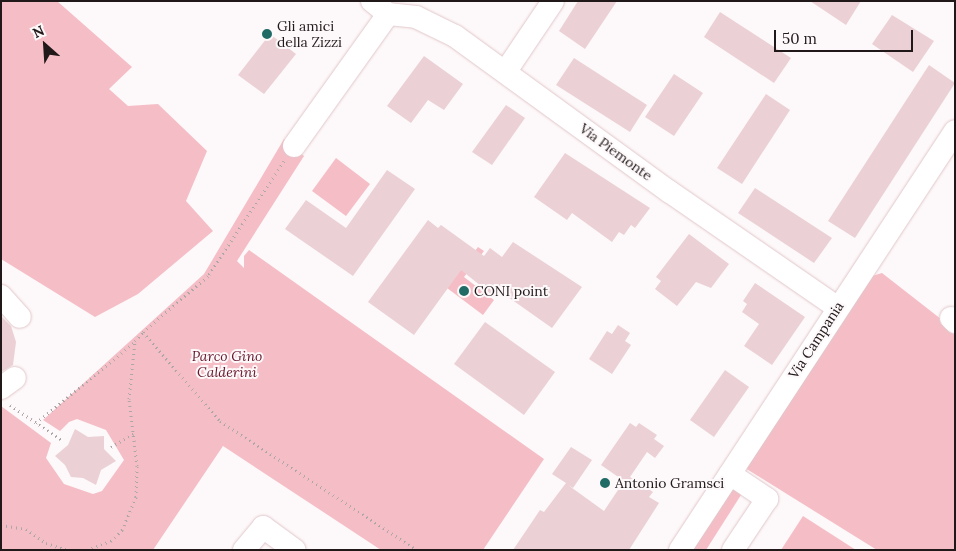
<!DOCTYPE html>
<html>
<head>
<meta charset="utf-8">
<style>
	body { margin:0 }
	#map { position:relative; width:956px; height:551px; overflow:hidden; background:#fdf8f9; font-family:Lora,serif }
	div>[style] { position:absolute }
	.green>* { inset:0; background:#f5bec6 }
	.building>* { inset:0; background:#ebd1d5 }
	.path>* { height:3px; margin-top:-1.5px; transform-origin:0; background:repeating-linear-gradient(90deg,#aca6a7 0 1px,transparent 0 5px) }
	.roads { filter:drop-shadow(0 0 1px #e1c7cb) drop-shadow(0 0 1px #e1c7cb) }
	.minor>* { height:22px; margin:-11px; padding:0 11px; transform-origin:11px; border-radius:11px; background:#fff }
	.dots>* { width:14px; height:14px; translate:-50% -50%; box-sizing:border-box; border:2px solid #fdf8f9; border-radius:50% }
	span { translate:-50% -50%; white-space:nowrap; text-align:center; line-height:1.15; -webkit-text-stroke:4px #fdf8f9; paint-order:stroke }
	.poi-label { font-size:14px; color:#21181a }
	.left { translate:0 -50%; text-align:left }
	.street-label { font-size:14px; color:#21181a }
	.park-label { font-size:14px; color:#66162d; font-style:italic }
	.frame { position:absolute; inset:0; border:2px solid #21181a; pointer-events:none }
	.north { position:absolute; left:20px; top:20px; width:50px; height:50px; -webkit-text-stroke:4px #fdf8f9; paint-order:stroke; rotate:334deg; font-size:14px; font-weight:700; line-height:20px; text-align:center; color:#21181a }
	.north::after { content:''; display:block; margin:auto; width:18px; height:22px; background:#21181a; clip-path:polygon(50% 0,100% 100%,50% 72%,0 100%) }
	.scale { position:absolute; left:774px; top:30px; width:139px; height:22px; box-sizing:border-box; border:2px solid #21181a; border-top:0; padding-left:6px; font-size:15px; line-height:18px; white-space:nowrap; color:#21181a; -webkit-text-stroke:4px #fdf8f9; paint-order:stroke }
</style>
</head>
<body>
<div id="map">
	<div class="green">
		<div style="clip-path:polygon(1px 1px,57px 1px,132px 67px,109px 89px,128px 106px,158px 104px,207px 151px,186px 201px,213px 231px,138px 294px,95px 317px,1px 259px)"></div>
		<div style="clip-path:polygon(284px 139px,304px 156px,237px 261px,244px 268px,244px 256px,249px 250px,544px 459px,483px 550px,381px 550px,223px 446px,153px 550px,1px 550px,1px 406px,51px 443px,46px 458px,64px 484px,93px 494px,102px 491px,124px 460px,106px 430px,77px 419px,69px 422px,60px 431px,43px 420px,204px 274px)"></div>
		<div style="clip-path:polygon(336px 158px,370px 184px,346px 216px,312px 191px)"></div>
		<div style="clip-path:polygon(478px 247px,484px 251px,464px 277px,494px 300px,483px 315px,447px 288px)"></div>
		<div style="clip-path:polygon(882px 273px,955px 330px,955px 550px,877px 550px,745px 468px,872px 276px)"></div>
		<div style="clip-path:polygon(737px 489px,741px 495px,706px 550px,691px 550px,729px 491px)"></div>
		<div style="clip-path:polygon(803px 516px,856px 550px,781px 550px)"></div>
	</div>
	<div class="building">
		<div style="clip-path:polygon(578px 1px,617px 1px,585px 49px,559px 31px)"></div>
		<div style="clip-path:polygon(810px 1px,861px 1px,846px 25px)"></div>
		<div style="clip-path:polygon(720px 12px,791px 58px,774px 83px,704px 37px)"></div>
		<div style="clip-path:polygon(892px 15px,934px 41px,913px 72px,872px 44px)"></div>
		<div style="clip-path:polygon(270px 34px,296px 54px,264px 94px,238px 75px)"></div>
		<div style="clip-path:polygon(424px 56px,463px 84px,444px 110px,428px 100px,411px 123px,387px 106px)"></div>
		<div style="clip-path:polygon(574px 58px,647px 105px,630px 132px,556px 85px)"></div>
		<div style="clip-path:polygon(929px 65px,955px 83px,855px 238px,828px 221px)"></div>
		<div style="clip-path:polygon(674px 74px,703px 93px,674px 136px,645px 117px)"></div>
		<div style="clip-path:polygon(766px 94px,790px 110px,742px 184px,717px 168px)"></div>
		<div style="clip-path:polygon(506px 105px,525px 118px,492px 165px,472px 152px)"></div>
		<div style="clip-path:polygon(565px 153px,650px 208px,635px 228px,631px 225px,624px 235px,619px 232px,612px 242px,572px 213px,567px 220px,534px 197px)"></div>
		<div style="clip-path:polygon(387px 170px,415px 189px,353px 276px,285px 229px,306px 200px,346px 228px)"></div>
		<div style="clip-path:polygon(755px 188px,832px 238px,814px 263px,738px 213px)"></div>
		<div style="clip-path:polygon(428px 220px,438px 228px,441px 225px,484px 256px,490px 248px,502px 257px,513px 242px,582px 287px,552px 328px,501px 292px,496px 298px,461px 270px,414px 335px,368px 302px)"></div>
		<div style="clip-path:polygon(689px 234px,729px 264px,711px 288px,696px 282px,677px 306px,655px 289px,661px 281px,656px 277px)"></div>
		<div style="clip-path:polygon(755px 283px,805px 317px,772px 365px,744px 346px,759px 324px,742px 312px,747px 304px,743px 301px)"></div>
		<div style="clip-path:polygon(1px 316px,11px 326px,16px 342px,13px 365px,1px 372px)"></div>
		<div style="clip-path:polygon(485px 322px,555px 372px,524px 415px,454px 364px)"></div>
		<div style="clip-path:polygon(618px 325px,630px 333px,625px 341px,631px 345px,612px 374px,589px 359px,607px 331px,612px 334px)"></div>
		<div style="clip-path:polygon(725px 370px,749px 387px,714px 437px,690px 420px)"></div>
		<div style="clip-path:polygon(630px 423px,636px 427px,639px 423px,657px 435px,654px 439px,664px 446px,655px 458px,647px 452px,630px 477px,653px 492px,649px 497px,659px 503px,629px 550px,513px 550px,540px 510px,544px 512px,566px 483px,552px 474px,571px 447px,592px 460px,573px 488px,568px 485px,604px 511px,624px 481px,601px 465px)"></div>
		<div style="clip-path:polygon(75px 429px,88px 437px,104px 436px,104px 449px,116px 461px,101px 470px,96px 485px,83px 478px,71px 477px,65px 465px,55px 456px,68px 445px)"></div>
	</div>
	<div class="path">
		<div style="left:284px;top:161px;width:138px;rotate:123.5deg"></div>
		<div style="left:208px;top:276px;width:86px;rotate:139.3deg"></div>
		<div style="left:143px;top:332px;width:118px;rotate:49.1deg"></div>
		<div style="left:220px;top:421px;width:235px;rotate:33.2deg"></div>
		<div style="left:10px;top:405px;width:63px;rotate:33.9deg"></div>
		<div style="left:36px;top:423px;width:128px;rotate:-39.3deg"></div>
		<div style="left:111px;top:447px;width:26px;rotate:-31deg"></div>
		<div style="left:1px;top:525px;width:25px;rotate:9deg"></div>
		<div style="left:26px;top:529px;width:24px;rotate:35deg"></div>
		<div style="left:46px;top:543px;width:22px;rotate:18deg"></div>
		<div style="left:87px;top:550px;width:26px;rotate:-21deg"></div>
		<div style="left:111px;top:541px;width:16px;rotate:-45deg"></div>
		<div style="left:122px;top:530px;width:36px;rotate:-67deg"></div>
		<div style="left:136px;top:497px;width:31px;rotate:-88deg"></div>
		<div style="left:137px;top:466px;width:67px;rotate:-96.8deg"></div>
		<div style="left:129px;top:399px;width:58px;rotate:-84.1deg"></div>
		<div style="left:135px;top:341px;width:12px;rotate:-48deg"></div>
	</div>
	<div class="roads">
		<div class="minor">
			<div style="left:372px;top:1px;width:21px;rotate:39deg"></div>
			<div style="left:388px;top:14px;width:28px;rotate:6deg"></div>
			<div style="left:416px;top:17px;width:43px;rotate:26deg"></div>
			<div style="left:455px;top:36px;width:266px;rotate:36deg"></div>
			<div style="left:670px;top:192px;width:203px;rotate:34.6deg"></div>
			<div style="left:506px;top:71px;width:84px;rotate:-56.1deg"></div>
			<div style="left:294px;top:146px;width:162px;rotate:-54.5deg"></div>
			<div style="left:1px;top:296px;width:28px;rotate:48deg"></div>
			<div style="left:951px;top:318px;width:6px;rotate:45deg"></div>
			<div style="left:1px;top:388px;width:17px;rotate:-36deg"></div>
			<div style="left:730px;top:474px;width:45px;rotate:34deg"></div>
			<div style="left:767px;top:499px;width:61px;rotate:123.7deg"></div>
			<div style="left:244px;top:550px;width:30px;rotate:-50deg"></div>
			<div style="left:263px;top:527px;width:39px;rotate:36deg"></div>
			<div style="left:680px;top:550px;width:501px;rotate:-56.72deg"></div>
		</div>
	</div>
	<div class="dots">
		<div style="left:267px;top:34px;background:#216b66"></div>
		<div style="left:464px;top:291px;background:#216b66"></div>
		<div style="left:605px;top:483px;background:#216b66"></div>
	</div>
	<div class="poi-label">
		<span class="left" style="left:277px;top:34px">Gli amici<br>della Zizzi</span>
		<span class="left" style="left:474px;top:291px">CONI point</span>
		<span class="left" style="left:615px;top:483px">Antonio Gramsci</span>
	</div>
	<div class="street-label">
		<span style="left:616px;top:152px;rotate:36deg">Via Piemonte</span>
		<span style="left:816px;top:340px;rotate:-57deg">Via Campania</span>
	</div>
	<div class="park-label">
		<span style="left:227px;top:364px">Parco Gino<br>Calderini</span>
	</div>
	<div class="frame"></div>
	<div class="north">N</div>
	<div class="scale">50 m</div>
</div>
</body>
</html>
